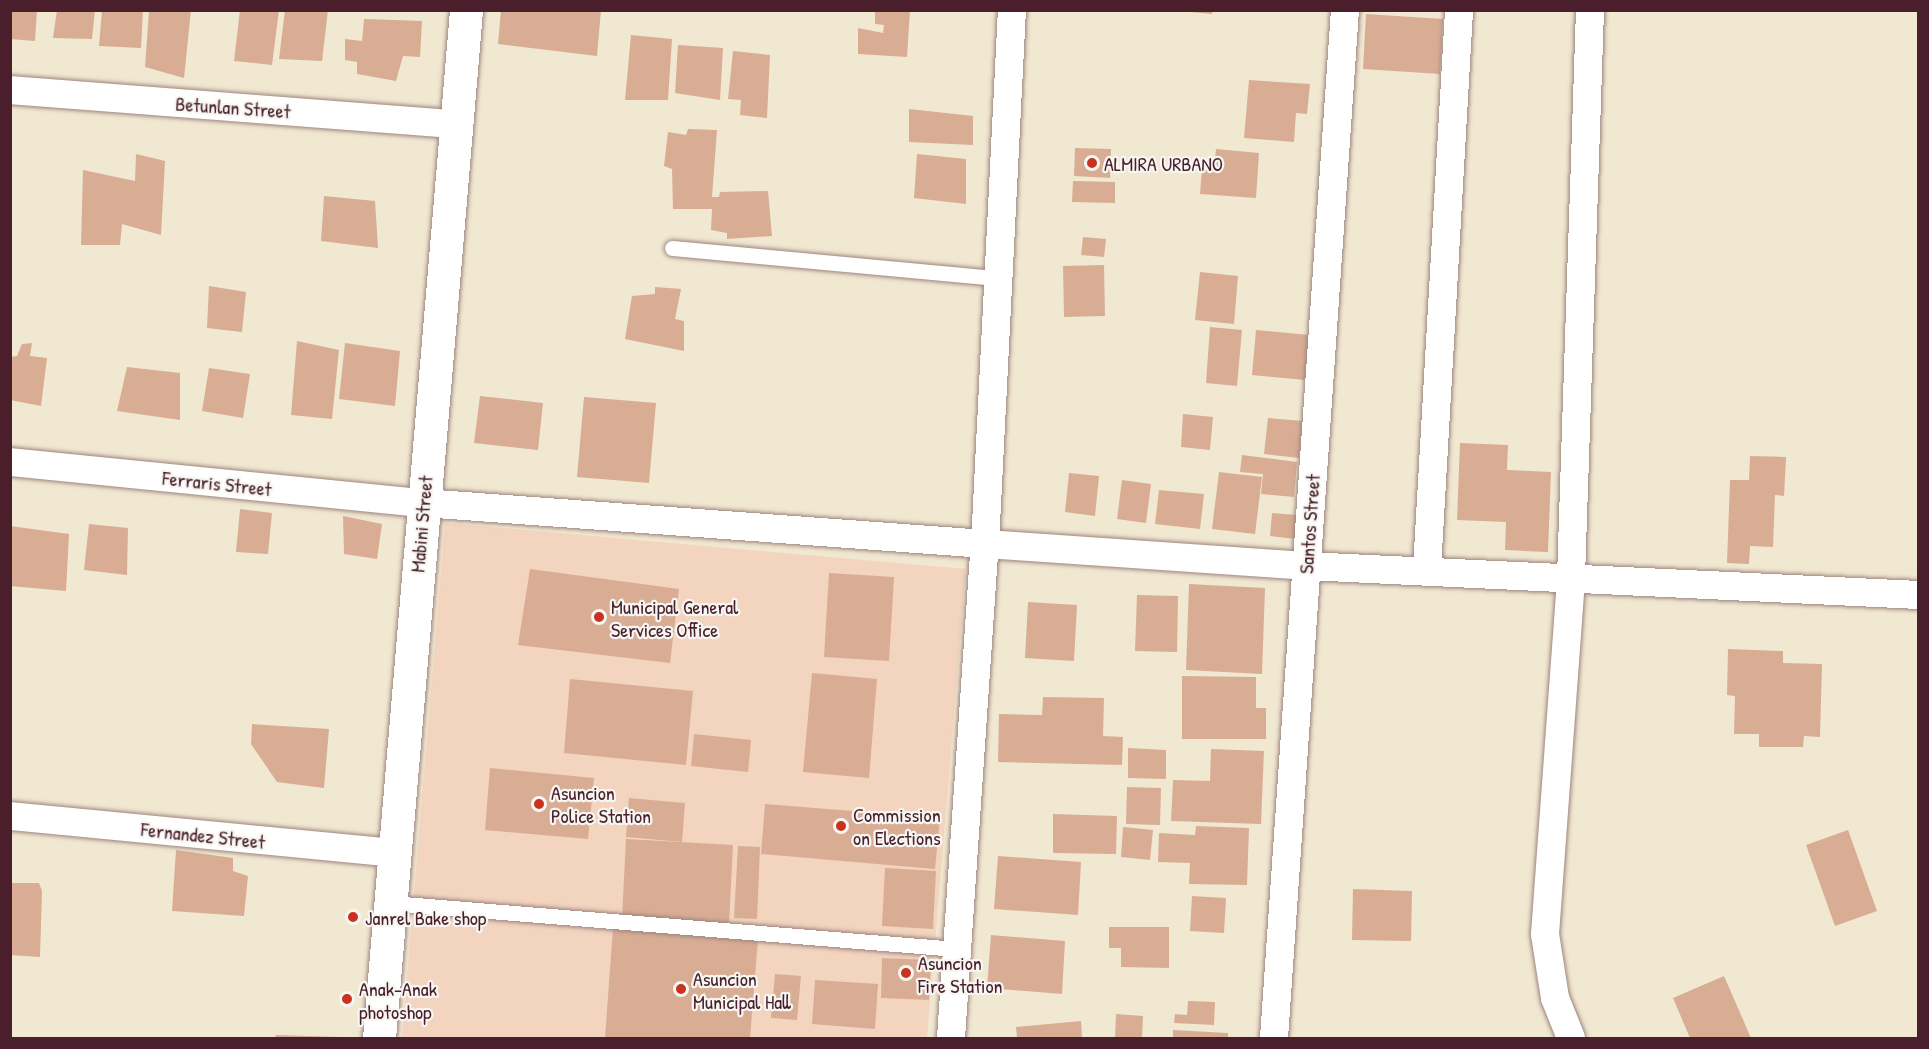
<!DOCTYPE html>
<html>
<head>
<meta charset="utf-8">
<style>
	body { margin:0 }
	#map { position:relative; width:1929px; height:1049px; overflow:hidden; background:#f1e8d2; font-family:"Patrick Hand",sans-serif }
	div>[style] { position:absolute }
	.built>* { inset:0; background:#f3d4bf }
	.building>* { inset:0; background:#d8ad94 }
	.roads { filter:drop-shadow(0 0 2px #9e847e) drop-shadow(0 0 2px #9e847e) }
	.service>* { height:15px; margin:-7.5px; padding:0 7.5px; transform-origin:7.5px; border-radius:7.5px; background:#fff }
	.minor>* { height:28px; margin:-14px; padding:0 14px; transform-origin:14px; border-radius:14px; background:#fff }
	.tertiary>* { height:33px; margin:-16.5px; padding:0 16.5px; transform-origin:16.5px; border-radius:16.5px; background:#fff }
	.dots>* { width:16px; height:16px; translate:-50% -50%; box-sizing:border-box; border:3px solid #f6f6f2; border-radius:50% }
	span { translate:-50% -50%; white-space:nowrap; text-align:center; line-height:1.15; -webkit-text-stroke:4.5px #f6f6f2; paint-order:stroke }
	.street-label { font-size:20px; color:#4a1f2b }
	.poi-label { font-size:20px; color:#4a1f2b }
	.left { translate:0 -50%; text-align:left }
	.frame { position:absolute; inset:0; border:12px solid #4a1f2b; pointer-events:none }
</style>
</head>
<body>
<div id="map">
	<div class="built">
		<div style="clip-path:polygon(445px 523px,966px 569px,927px 1038px,402px 1038px)"></div>
	</div>
	<div class="building">
		<div style="clip-path:polygon(10px 10px,37px 10px,35px 41px,10px 39px)"></div>
		<div style="clip-path:polygon(57px 10px,95px 10px,92px 39px,53px 38px)"></div>
		<div style="clip-path:polygon(102px 10px,143px 10px,141px 48px,99px 46px)"></div>
		<div style="clip-path:polygon(149px 10px,191px 10px,184px 78px,145px 67px)"></div>
		<div style="clip-path:polygon(240px 10px,279px 10px,272px 65px,234px 61px)"></div>
		<div style="clip-path:polygon(285px 10px,328px 10px,322px 61px,279px 59px)"></div>
		<div style="clip-path:polygon(501px 10px,601px 10px,597px 56px,498px 44px)"></div>
		<div style="clip-path:polygon(875px 10px,910px 10px,907px 57px,858px 54px,858px 28px,883px 33px,884px 25px,875px 24px)"></div>
		<div style="clip-path:polygon(1168px 10px,1213px 10px,1212px 14px)"></div>
		<div style="clip-path:polygon(1366px 14px,1443px 19px,1440px 74px,1363px 69px)"></div>
		<div style="clip-path:polygon(364px 19px,422px 21px,420px 57px,403px 56px,396px 81px,357px 74px,357px 62px,345px 60px,345px 39px,362px 41px)"></div>
		<div style="clip-path:polygon(631px 35px,672px 39px,668px 100px,625px 100px)"></div>
		<div style="clip-path:polygon(678px 45px,723px 48px,720px 100px,675px 93px)"></div>
		<div style="clip-path:polygon(733px 51px,770px 55px,767px 118px,740px 115px,741px 100px,728px 99px)"></div>
		<div style="clip-path:polygon(1249px 80px,1310px 84px,1307px 114px,1296px 113px,1294px 142px,1244px 138px)"></div>
		<div style="clip-path:polygon(909px 109px,973px 116px,973px 145px,909px 142px)"></div>
		<div style="clip-path:polygon(688px 129px,717px 130px,712px 197px,719px 197px,720px 192px,768px 191px,772px 236px,727px 239px,727px 233px,711px 230px,712px 209px,673px 209px,672px 169px,664px 166px,668px 132px,686px 135px)"></div>
		<div style="clip-path:polygon(1075px 148px,1111px 149px,1110px 178px,1074px 176px)"></div>
		<div style="clip-path:polygon(1216px 149px,1259px 153px,1256px 198px,1200px 194px,1202px 168px,1214px 169px)"></div>
		<div style="clip-path:polygon(136px 154px,165px 161px,161px 235px,122px 224px,120px 245px,81px 245px,83px 170px,135px 181px)"></div>
		<div style="clip-path:polygon(917px 154px,966px 159px,966px 204px,914px 198px)"></div>
		<div style="clip-path:polygon(1073px 181px,1115px 182px,1115px 203px,1072px 202px)"></div>
		<div style="clip-path:polygon(324px 196px,375px 201px,378px 248px,321px 241px)"></div>
		<div style="clip-path:polygon(1083px 237px,1106px 239px,1104px 257px,1081px 255px)"></div>
		<div style="clip-path:polygon(1104px 265px,1105px 316px,1064px 317px,1063px 266px)"></div>
		<div style="clip-path:polygon(1200px 272px,1238px 276px,1234px 324px,1195px 320px)"></div>
		<div style="clip-path:polygon(209px 286px,246px 292px,242px 332px,207px 328px)"></div>
		<div style="clip-path:polygon(655px 287px,681px 289px,675px 319px,684px 321px,684px 351px,625px 339px,632px 296px,655px 294px)"></div>
		<div style="clip-path:polygon(1210px 327px,1242px 330px,1237px 386px,1206px 383px)"></div>
		<div style="clip-path:polygon(1256px 330px,1309px 335px,1305px 380px,1252px 375px)"></div>
		<div style="clip-path:polygon(297px 341px,339px 350px,332px 419px,291px 415px)"></div>
		<div style="clip-path:polygon(32px 343px,30px 356px,47px 358px,41px 406px,10px 400px,10px 357px,17px 356px,22px 344px)"></div>
		<div style="clip-path:polygon(345px 343px,400px 351px,395px 406px,339px 399px)"></div>
		<div style="clip-path:polygon(127px 367px,180px 373px,180px 420px,117px 411px)"></div>
		<div style="clip-path:polygon(209px 368px,250px 374px,243px 418px,202px 411px)"></div>
		<div style="clip-path:polygon(480px 396px,543px 403px,538px 450px,474px 443px)"></div>
		<div style="clip-path:polygon(584px 397px,656px 403px,649px 483px,577px 477px)"></div>
		<div style="clip-path:polygon(1183px 414px,1213px 417px,1210px 450px,1181px 447px)"></div>
		<div style="clip-path:polygon(1268px 418px,1303px 421px,1299px 458px,1264px 454px)"></div>
		<div style="clip-path:polygon(1460px 443px,1508px 445px,1507px 470px,1551px 472px,1548px 552px,1505px 550px,1506px 522px,1457px 520px)"></div>
		<div style="clip-path:polygon(1242px 455px,1297px 462px,1294px 497px,1261px 494px,1263px 474px,1240px 472px)"></div>
		<div style="clip-path:polygon(1750px 456px,1786px 457px,1784px 496px,1775px 495px,1773px 547px,1750px 546px,1749px 564px,1727px 563px,1730px 480px,1749px 480px)"></div>
		<div style="clip-path:polygon(1219px 472px,1262px 477px,1255px 534px,1212px 529px)"></div>
		<div style="clip-path:polygon(1069px 473px,1099px 476px,1095px 516px,1065px 512px)"></div>
		<div style="clip-path:polygon(1122px 480px,1151px 484px,1146px 523px,1117px 519px)"></div>
		<div style="clip-path:polygon(1159px 490px,1204px 494px,1200px 529px,1155px 524px)"></div>
		<div style="clip-path:polygon(240px 509px,272px 513px,268px 554px,236px 552px)"></div>
		<div style="clip-path:polygon(1272px 513px,1297px 515px,1295px 539px,1270px 536px)"></div>
		<div style="clip-path:polygon(343px 516px,382px 524px,377px 559px,344px 554px)"></div>
		<div style="clip-path:polygon(89px 524px,128px 528px,127px 575px,84px 570px)"></div>
		<div style="clip-path:polygon(10px 526px,69px 534px,66px 591px,10px 586px)"></div>
		<div style="clip-path:polygon(530px 569px,679px 589px,670px 663px,518px 645px)"></div>
		<div style="clip-path:polygon(829px 573px,894px 577px,889px 661px,824px 657px)"></div>
		<div style="clip-path:polygon(1189px 584px,1265px 588px,1262px 674px,1186px 670px)"></div>
		<div style="clip-path:polygon(1137px 595px,1178px 596px,1177px 652px,1135px 651px)"></div>
		<div style="clip-path:polygon(1028px 602px,1077px 605px,1074px 661px,1025px 658px)"></div>
		<div style="clip-path:polygon(1728px 649px,1783px 651px,1783px 663px,1822px 664px,1820px 737px,1804px 736px,1803px 747px,1759px 747px,1759px 734px,1734px 734px,1735px 696px,1727px 695px)"></div>
		<div style="clip-path:polygon(812px 673px,877px 679px,869px 778px,803px 772px)"></div>
		<div style="clip-path:polygon(1182px 676px,1256px 677px,1256px 708px,1266px 708px,1266px 739px,1182px 739px)"></div>
		<div style="clip-path:polygon(570px 679px,693px 691px,686px 765px,564px 753px)"></div>
		<div style="clip-path:polygon(1043px 697px,1104px 698px,1103px 736px,1123px 737px,1122px 765px,998px 762px,999px 714px,1042px 715px)"></div>
		<div style="clip-path:polygon(252px 724px,329px 729px,324px 788px,277px 782px,251px 744px)"></div>
		<div style="clip-path:polygon(694px 734px,751px 740px,748px 772px,691px 766px)"></div>
		<div style="clip-path:polygon(1128px 748px,1166px 750px,1166px 779px,1128px 778px)"></div>
		<div style="clip-path:polygon(1211px 749px,1264px 751px,1261px 824px,1171px 821px,1173px 780px,1210px 781px)"></div>
		<div style="clip-path:polygon(490px 768px,594px 778px,588px 839px,485px 830px)"></div>
		<div style="clip-path:polygon(1127px 787px,1161px 788px,1160px 825px,1126px 824px)"></div>
		<div style="clip-path:polygon(629px 798px,685px 803px,682px 842px,626px 837px)"></div>
		<div style="clip-path:polygon(765px 804px,940px 818px,935px 869px,761px 854px)"></div>
		<div style="clip-path:polygon(1053px 814px,1117px 816px,1116px 854px,1053px 853px)"></div>
		<div style="clip-path:polygon(1196px 826px,1249px 828px,1247px 885px,1189px 884px,1190px 863px,1158px 862px,1159px 833px,1195px 835px)"></div>
		<div style="clip-path:polygon(1123px 827px,1153px 830px,1150px 860px,1121px 857px)"></div>
		<div style="clip-path:polygon(1848px 830px,1877px 911px,1835px 926px,1806px 845px)"></div>
		<div style="clip-path:polygon(626px 839px,733px 845px,729px 924px,622px 918px)"></div>
		<div style="clip-path:polygon(738px 846px,760px 847px,757px 919px,734px 918px)"></div>
		<div style="clip-path:polygon(176px 850px,233px 858px,233px 871px,248px 876px,244px 916px,172px 911px)"></div>
		<div style="clip-path:polygon(998px 856px,1081px 862px,1078px 915px,994px 909px)"></div>
		<div style="clip-path:polygon(885px 868px,936px 871px,933px 929px,882px 926px)"></div>
		<div style="clip-path:polygon(10px 883px,39px 883px,42px 891px,40px 957px,10px 955px)"></div>
		<div style="clip-path:polygon(1353px 889px,1412px 891px,1411px 941px,1352px 940px)"></div>
		<div style="clip-path:polygon(1192px 896px,1226px 898px,1224px 933px,1190px 931px)"></div>
		<div style="clip-path:polygon(1109px 927px,1169px 927px,1169px 968px,1121px 967px,1121px 948px,1109px 948px)"></div>
		<div style="clip-path:polygon(613px 928px,758px 939px,750px 1038px,605px 1038px)"></div>
		<div style="clip-path:polygon(991px 935px,1065px 941px,1062px 994px,987px 988px)"></div>
		<div style="clip-path:polygon(882px 958px,931px 960px,929px 1000px,881px 998px)"></div>
		<div style="clip-path:polygon(775px 974px,801px 976px,797px 1020px,771px 1018px)"></div>
		<div style="clip-path:polygon(1724px 976px,1751px 1038px,1690px 1038px,1673px 998px)"></div>
		<div style="clip-path:polygon(815px 980px,878px 984px,875px 1029px,812px 1024px)"></div>
		<div style="clip-path:polygon(1188px 1001px,1215px 1002px,1214px 1025px,1174px 1023px,1175px 1014px,1187px 1015px)"></div>
		<div style="clip-path:polygon(1116px 1014px,1143px 1016px,1142px 1038px,1115px 1038px)"></div>
		<div style="clip-path:polygon(1081px 1021px,1082px 1038px,1017px 1038px,1016px 1027px)"></div>
		<div style="clip-path:polygon(1173px 1030px,1228px 1033px,1228px 1038px,1173px 1038px)"></div>
		<div style="clip-path:polygon(276px 1035px,342px 1037px,342px 1038px,275px 1038px)"></div>
	</div>
	<div class="roads">
		<div class="service">
			<div style="left:672px;top:248px;width:327px;rotate:5.3deg"></div>
			<div style="left:391px;top:903px;width:568px;rotate:4.65deg"></div>
		</div>
		<div class="minor">
			<div style="left:10px;top:90px;width:447px;rotate:4.4deg"></div>
			<div style="left:10px;top:462px;width:415px;rotate:5.7deg"></div>
			<div style="left:423px;top:503px;width:563px;rotate:4.17deg"></div>
			<div style="left:985px;top:544px;width:322px;rotate:3.9deg"></div>
			<div style="left:1306px;top:566px;width:613px;rotate:2.71deg"></div>
			<div style="left:1427px;top:569px;width:560px;rotate:-86.72deg"></div>
			<div style="left:10px;top:816px;width:387px;rotate:5.5deg"></div>
			<div style="left:951px;top:1038px;width:495px;rotate:-86.1deg"></div>
			<div style="left:985px;top:544px;width:535px;rotate:-87.11deg"></div>
			<div style="left:1274px;top:1038px;width:1030px;rotate:-86.05deg"></div>
			<div style="left:1571px;top:1038px;width:43px;rotate:-111.8deg"></div>
			<div style="left:1555px;top:998px;width:65px;rotate:-98.9deg"></div>
			<div style="left:1545px;top:934px;width:358px;rotate:-85.8deg"></div>
			<div style="left:1571px;top:577px;width:567px;rotate:-88.08deg"></div>
		</div>
		<div class="tertiary">
			<div style="left:379px;top:1038px;width:1032px;rotate:-85.16deg"></div>
		</div>
	</div>
	<div class="dots">
		<div style="left:1092px;top:163px;background:#c8321e"></div>
		<div style="left:599px;top:617px;background:#c8321e"></div>
		<div style="left:539px;top:804px;background:#c8321e"></div>
		<div style="left:841px;top:826px;background:#c8321e"></div>
		<div style="left:353px;top:917px;background:#c8321e"></div>
		<div style="left:906px;top:973px;background:#c8321e"></div>
		<div style="left:681px;top:989px;background:#c8321e"></div>
		<div style="left:347px;top:999px;background:#c8321e"></div>
	</div>
	<div class="street-label">
		<span style="left:233px;top:107px;rotate:4deg">Betunlan Street</span>
		<span style="left:217px;top:483px;rotate:6deg">Ferraris Street</span>
		<span style="left:421px;top:524px;rotate:-85deg">Mabini Street</span>
		<span style="left:1309px;top:524px;rotate:-86deg">Santos Street</span>
		<span style="left:203px;top:835px;rotate:6deg">Fernandez Street</span>
	</div>
	<div class="poi-label">
		<span class="left" style="left:1104px;top:163px">ALMIRA URBANO</span>
		<span class="left" style="left:611px;top:618px">Municipal General<br>Services Office</span>
		<span class="left" style="left:551px;top:804px">Asuncion<br>Police Station</span>
		<span class="left" style="left:853px;top:826px">Commission<br>on Elections</span>
		<span class="left" style="left:365px;top:917px">Janrel Bake shop</span>
		<span class="left" style="left:918px;top:974px">Asuncion<br>Fire Station</span>
		<span class="left" style="left:693px;top:990px">Asuncion<br>Municipal Hall</span>
		<span class="left" style="left:359px;top:1000px">Anak-Anak<br>photoshop</span>
	</div>
	<div class="frame"></div>
</div>
</body>
</html>
